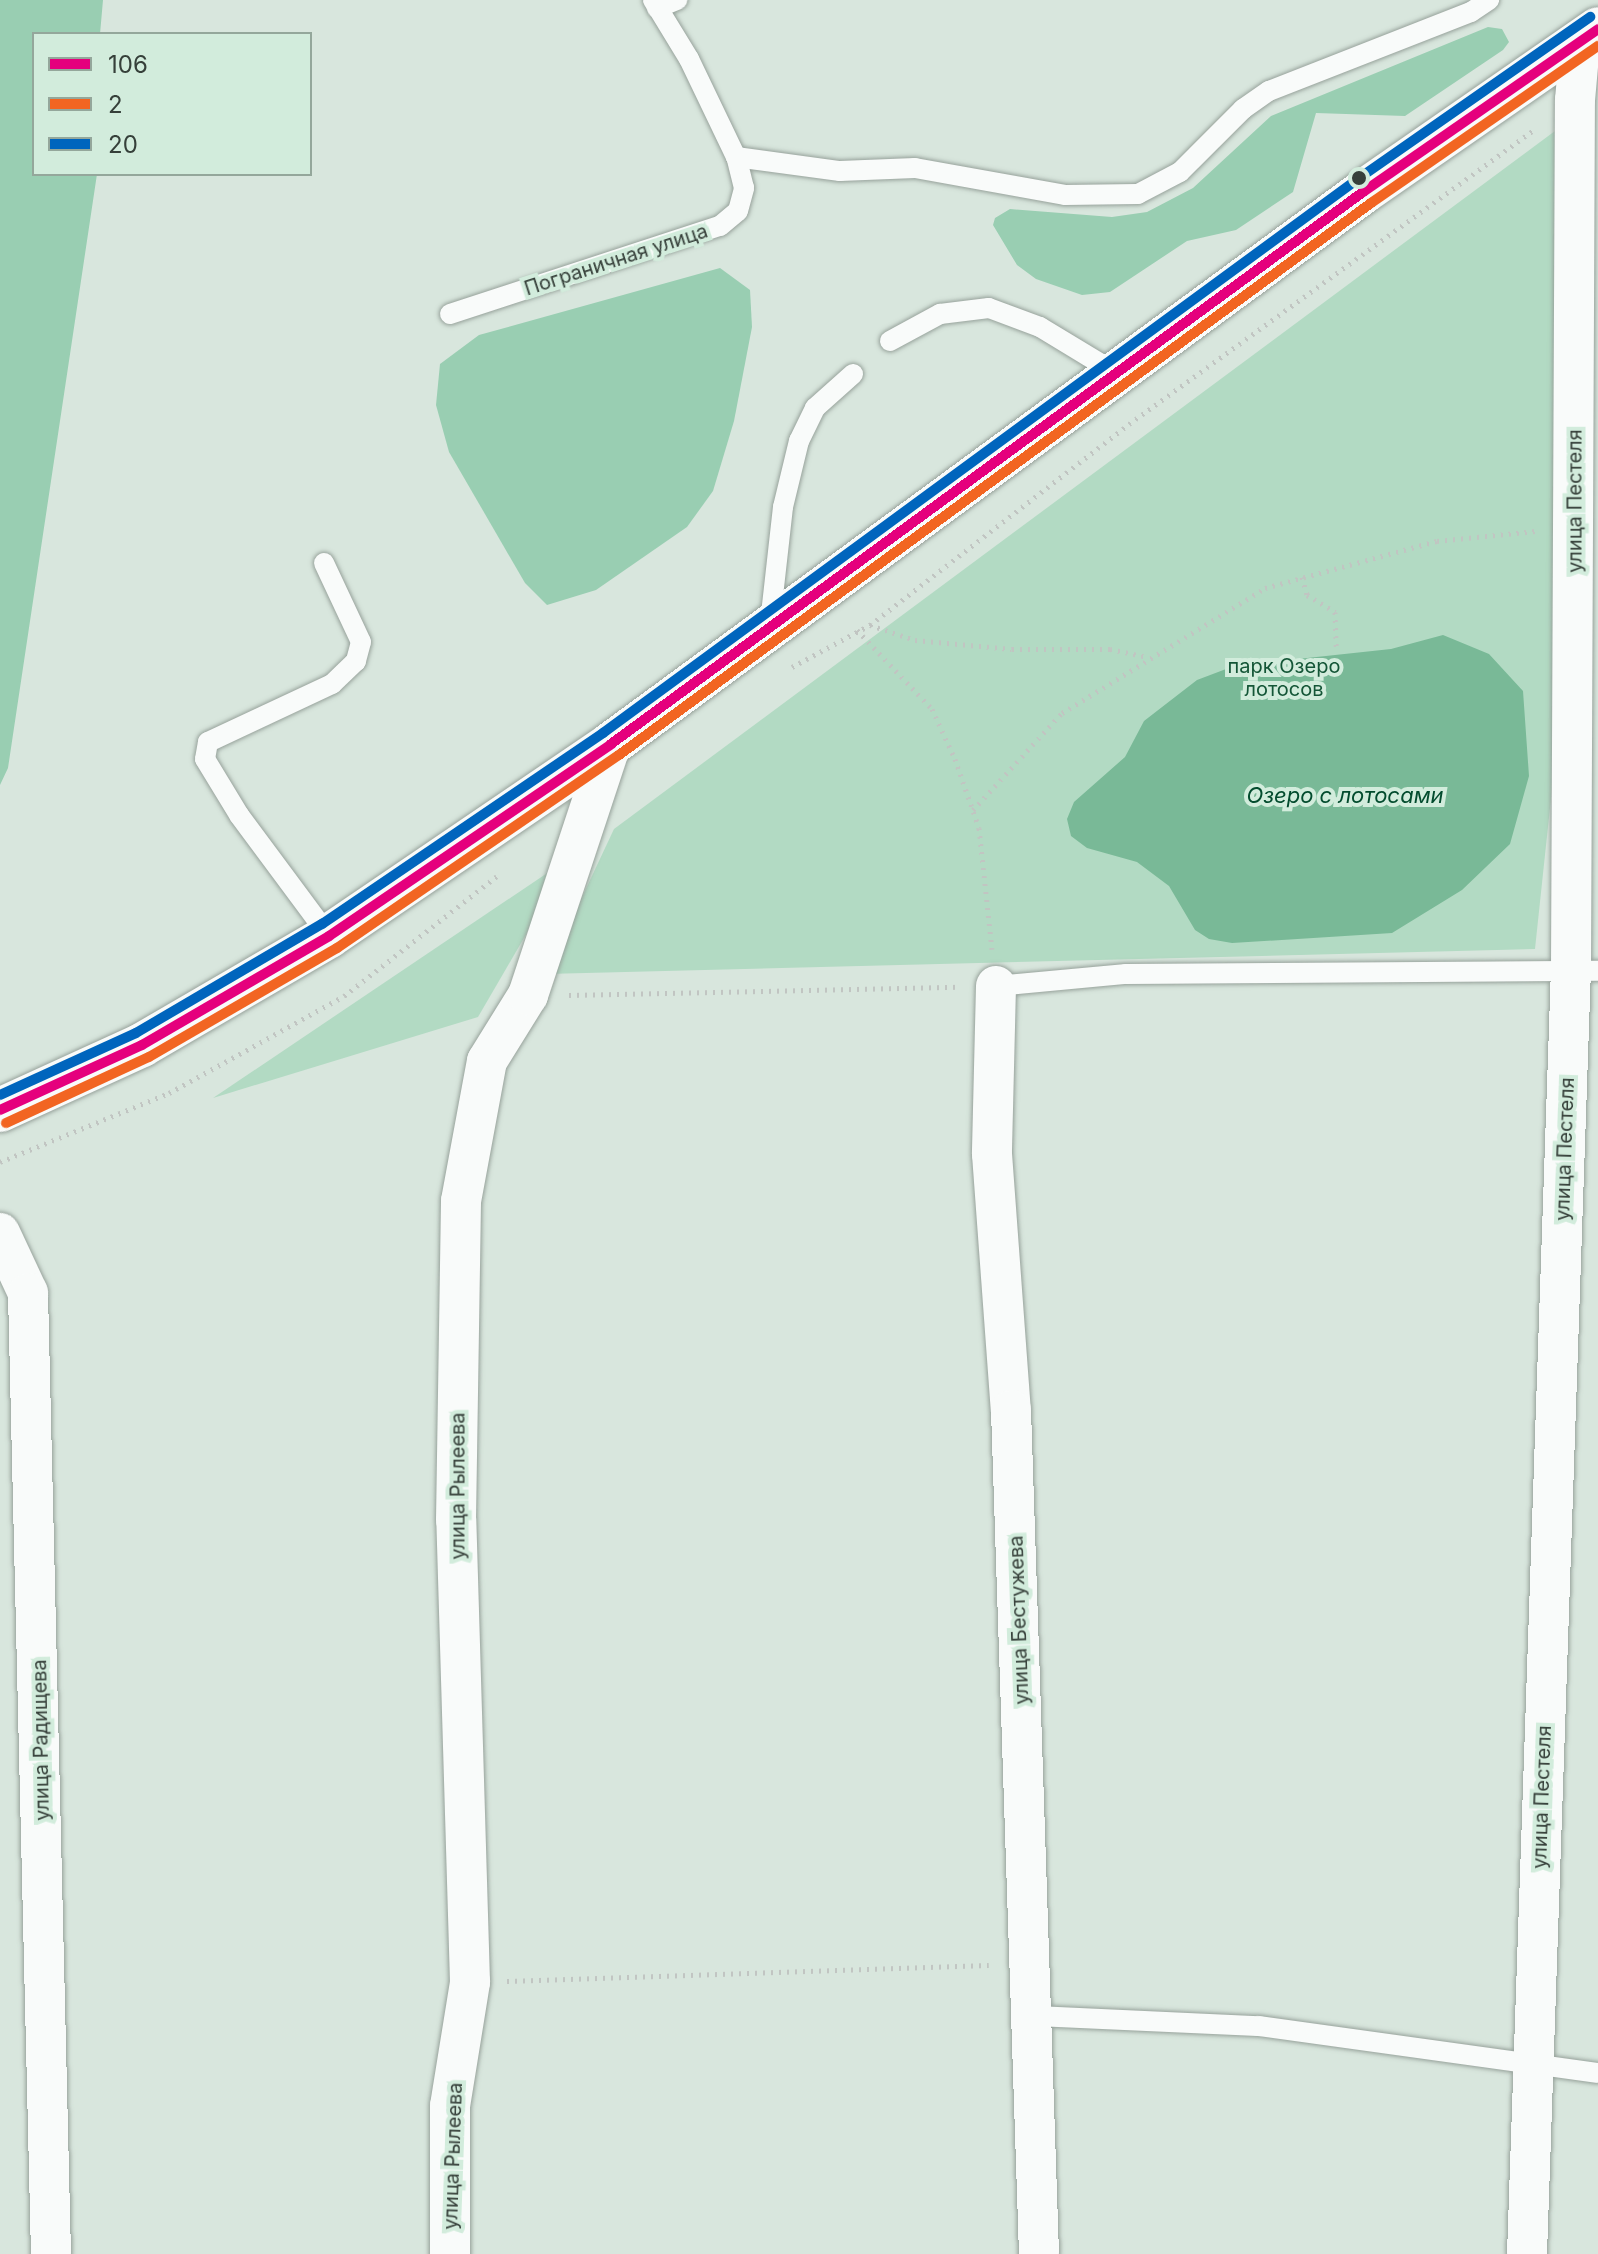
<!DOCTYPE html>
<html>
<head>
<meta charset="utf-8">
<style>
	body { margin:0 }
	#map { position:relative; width:1598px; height:2254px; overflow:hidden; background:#d8e6dd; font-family:Inter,sans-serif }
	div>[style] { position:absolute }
	.green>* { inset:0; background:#b2dac3 }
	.forest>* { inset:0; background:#99ceb2 }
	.water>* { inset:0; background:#79b997 }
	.path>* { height:5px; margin-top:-2.5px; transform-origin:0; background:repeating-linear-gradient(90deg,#c1c5c2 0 2px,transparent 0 8px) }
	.roads { filter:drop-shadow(0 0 2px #97a29b) drop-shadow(0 0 2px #97a29b) }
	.lane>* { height:20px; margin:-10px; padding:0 10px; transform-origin:10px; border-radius:10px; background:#f9fbfa }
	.street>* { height:40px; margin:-20px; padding:0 20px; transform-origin:20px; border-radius:20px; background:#f9fbfa }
	.primary>* { height:44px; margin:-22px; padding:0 22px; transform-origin:22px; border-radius:22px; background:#f9fbfa }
	.bus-1>* { height:10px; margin:-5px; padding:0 5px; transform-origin:5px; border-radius:5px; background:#e5007d }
	.bus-2>* { height:10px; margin:-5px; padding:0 5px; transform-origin:5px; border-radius:5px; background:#f26522 }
	.bus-3>* { height:10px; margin:-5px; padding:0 5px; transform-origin:5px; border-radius:5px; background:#0065bd }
	.dots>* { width:22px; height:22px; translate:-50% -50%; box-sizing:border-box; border:4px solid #d2ecdc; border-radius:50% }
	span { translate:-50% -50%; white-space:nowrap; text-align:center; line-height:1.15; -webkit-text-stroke:8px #d2ecdc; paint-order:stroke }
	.street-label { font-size:20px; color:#36403a }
	.park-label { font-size:20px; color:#145637 }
	.water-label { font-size:22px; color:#034c2e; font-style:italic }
	.legend { position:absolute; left:32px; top:32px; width:280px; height:144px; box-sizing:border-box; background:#d2ecdc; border:2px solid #94a79b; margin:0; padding:10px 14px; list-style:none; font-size:24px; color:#36403a }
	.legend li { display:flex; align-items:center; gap:16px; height:40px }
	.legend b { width:40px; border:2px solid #94a79b }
</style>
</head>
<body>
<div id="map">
	<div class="green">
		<div style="clip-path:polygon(1559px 128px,1564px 676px,1535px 949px,546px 974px,614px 829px)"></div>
		<div style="clip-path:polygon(571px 857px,478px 1017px,213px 1098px)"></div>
	</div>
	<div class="forest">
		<div style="clip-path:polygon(0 0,103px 0,100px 34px,34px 34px,34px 174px,97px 174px,8px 768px,0 785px)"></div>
		<div style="clip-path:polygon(1488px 27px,1502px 29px,1509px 42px,1503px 50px,1405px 116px,1316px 113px,1293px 192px,1236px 230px,1187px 241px,1110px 292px,1082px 295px,1036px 279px,1017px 265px,993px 225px,995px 218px,1010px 209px,1112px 217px,1147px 212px,1193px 188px,1271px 116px)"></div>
		<div style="clip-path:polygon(720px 268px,750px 290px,752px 327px,734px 421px,713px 491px,687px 527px,596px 590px,547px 605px,525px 583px,449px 452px,436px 405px,440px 364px,479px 335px)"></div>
	</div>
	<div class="water">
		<div style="clip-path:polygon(1443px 635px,1489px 654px,1523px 691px,1529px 776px,1510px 844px,1462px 890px,1392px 933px,1232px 943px,1209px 939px,1195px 930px,1169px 886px,1137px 862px,1087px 848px,1071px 836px,1067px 819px,1074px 802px,1125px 757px,1144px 721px,1197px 680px,1234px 666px,1391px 649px)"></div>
	</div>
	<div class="path">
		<div style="left:1302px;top:577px;width:19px;rotate:74deg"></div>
		<div style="left:1307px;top:595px;width:33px;rotate:31deg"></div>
		<div style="left:1335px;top:612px;width:36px;rotate:88deg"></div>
		<div style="left:870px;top:625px;width:47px;rotate:18.4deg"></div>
		<div style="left:915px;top:640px;width:97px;rotate:5.3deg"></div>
		<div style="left:1012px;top:649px;width:98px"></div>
		<div style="left:1110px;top:649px;width:39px;rotate:12deg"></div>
		<div style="left:857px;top:630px;width:109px;rotate:46.5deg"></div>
		<div style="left:932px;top:709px;width:55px;rotate:65.3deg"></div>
		<div style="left:955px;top:759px;width:73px;rotate:70.8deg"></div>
		<div style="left:979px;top:828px;width:122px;rotate:83.9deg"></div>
		<div style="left:792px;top:667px;width:89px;rotate:-28.3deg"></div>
		<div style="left:870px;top:625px;width:328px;rotate:-37.8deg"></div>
		<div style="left:1129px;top:424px;width:502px;rotate:-36deg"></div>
		<div style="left:973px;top:810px;width:132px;rotate:-47.5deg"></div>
		<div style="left:1062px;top:713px;width:238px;rotate:-31.6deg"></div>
		<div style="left:1265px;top:588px;width:178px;rotate:-15.3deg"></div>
		<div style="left:1437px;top:541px;width:99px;rotate:-5.8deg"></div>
		<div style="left:569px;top:995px;width:390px;rotate:-1.2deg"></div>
		<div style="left:0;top:1162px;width:183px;rotate:-22.2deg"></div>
		<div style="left:169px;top:1093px;width:200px;rotate:-29deg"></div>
		<div style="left:344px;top:996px;width:194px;rotate:-38.1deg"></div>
		<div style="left:507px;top:1981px;width:482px;rotate:-1.9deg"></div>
	</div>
	<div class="roads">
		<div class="lane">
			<div style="left:657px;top:8px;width:22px;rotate:-22deg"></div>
			<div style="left:736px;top:157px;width:105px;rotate:7.7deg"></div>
			<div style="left:840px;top:171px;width:75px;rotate:-2.3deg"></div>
			<div style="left:915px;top:168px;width:152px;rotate:10.2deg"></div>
			<div style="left:1065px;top:195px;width:73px;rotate:-0.8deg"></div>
			<div style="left:1138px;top:194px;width:47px;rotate:-27.6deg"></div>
			<div style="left:1180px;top:172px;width:89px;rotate:-45deg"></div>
			<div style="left:1243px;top:109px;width:32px;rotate:-35deg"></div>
			<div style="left:1269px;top:91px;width:217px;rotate:-21.4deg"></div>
			<div style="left:1471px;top:12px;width:22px;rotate:-34deg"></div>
			<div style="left:450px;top:314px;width:284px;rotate:-18.1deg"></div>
			<div style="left:720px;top:226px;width:23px;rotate:-40deg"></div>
			<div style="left:738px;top:211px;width:24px;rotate:-75deg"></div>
			<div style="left:744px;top:188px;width:32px;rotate:-104deg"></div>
			<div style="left:736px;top:157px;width:109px;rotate:-115.6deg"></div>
			<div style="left:689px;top:59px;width:69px;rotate:-121.4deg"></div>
			<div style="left:890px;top:341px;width:57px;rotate:-28.4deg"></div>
			<div style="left:940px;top:314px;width:49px;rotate:-7deg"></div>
			<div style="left:989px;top:308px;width:54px;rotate:20.4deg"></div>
			<div style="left:1040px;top:327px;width:89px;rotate:31.2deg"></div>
			<div style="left:324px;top:563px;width:87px;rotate:64.9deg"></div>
			<div style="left:361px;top:642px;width:20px;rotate:105deg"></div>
			<div style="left:356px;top:661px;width:33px;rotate:136deg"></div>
			<div style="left:332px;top:684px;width:137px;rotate:154.9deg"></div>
			<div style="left:208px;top:742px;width:17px;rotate:100deg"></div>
			<div style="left:205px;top:759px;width:66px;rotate:58.7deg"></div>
			<div style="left:239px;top:815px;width:151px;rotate:53.4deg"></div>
			<div style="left:770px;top:623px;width:117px;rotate:-83.6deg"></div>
			<div style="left:783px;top:507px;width:68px;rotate:-76.4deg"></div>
			<div style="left:799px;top:441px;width:37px;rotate:-64deg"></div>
			<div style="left:815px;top:408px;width:51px;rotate:-41.8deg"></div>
			<div style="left:996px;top:986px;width:131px;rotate:-5.3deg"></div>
			<div style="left:1126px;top:974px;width:472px;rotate:-0.4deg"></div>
			<div style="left:1035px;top:2016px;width:224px;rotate:2.6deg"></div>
			<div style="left:1259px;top:2026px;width:342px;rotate:7.9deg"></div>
		</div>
		<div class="street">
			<div style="left:996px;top:986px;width:168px;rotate:91.4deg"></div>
			<div style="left:992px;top:1154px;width:257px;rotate:85.8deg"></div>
			<div style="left:1011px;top:1410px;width:844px;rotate:88.1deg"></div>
			<div style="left:0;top:1233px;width:66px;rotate:65deg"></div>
			<div style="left:28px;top:1293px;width:961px;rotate:88.63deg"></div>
			<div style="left:450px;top:2254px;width:148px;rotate:-90deg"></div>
			<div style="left:450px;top:2106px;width:126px;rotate:-80.8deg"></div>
			<div style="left:470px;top:1982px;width:462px;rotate:-91.7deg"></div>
			<div style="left:456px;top:1520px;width:319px;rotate:-89.1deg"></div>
			<div style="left:461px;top:1201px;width:142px;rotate:-79.5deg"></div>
			<div style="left:487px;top:1061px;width:78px;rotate:-58.2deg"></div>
			<div style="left:528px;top:995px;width:264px;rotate:-71.7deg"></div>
			<div style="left:1527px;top:2254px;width:1287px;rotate:-88.04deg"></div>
			<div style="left:1571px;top:968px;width:868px;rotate:-89.74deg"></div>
			<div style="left:1575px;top:100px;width:56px;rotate:-84.9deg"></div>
		</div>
		<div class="primary">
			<div style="left:0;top:1110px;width:156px;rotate:-24.6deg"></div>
			<div style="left:142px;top:1045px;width:216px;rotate:-30.2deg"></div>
			<div style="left:329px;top:936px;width:341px;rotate:-34.2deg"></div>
			<div style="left:611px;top:744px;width:933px;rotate:-36.28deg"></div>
			<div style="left:1363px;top:192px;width:286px;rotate:-34.7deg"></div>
		</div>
	</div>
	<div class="bus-1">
		<div style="left:0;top:1110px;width:156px;rotate:-24.6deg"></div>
		<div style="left:142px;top:1045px;width:216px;rotate:-30.2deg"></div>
		<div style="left:329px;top:936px;width:341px;rotate:-34.2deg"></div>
		<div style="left:611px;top:744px;width:933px;rotate:-36.28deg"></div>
		<div style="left:1363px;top:192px;width:286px;rotate:-34.7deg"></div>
	</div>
	<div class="bus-2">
		<div style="left:6px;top:1123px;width:157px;rotate:-24.8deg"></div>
		<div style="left:149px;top:1057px;width:217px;rotate:-30.1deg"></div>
		<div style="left:337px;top:948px;width:342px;rotate:-34.4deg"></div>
		<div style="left:619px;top:755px;width:933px;rotate:-36.28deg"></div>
		<div style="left:1371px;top:203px;width:276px;rotate:-34.7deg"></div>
	</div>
	<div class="bus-3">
		<div style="left:0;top:1095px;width:149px;rotate:-24.5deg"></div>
		<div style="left:136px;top:1033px;width:216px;rotate:-30.4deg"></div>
		<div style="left:322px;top:924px;width:340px;rotate:-34.2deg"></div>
		<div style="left:603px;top:733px;width:933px;rotate:-36.28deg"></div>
		<div style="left:1355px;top:181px;width:287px;rotate:-34.9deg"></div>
	</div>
	<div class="dots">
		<div style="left:1359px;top:178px;background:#36403a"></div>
	</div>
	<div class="street-label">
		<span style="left:616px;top:260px;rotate:-18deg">Пограничная улица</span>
		<span style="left:1575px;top:501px;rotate:-90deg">улица Пестеля</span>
		<span style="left:1565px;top:1149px;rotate:-88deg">улица Пестеля</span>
		<span style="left:458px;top:1486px;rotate:-90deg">улица Рылеева</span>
		<span style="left:1019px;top:1620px;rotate:-92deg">улица Бестужева</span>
		<span style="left:41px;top:1740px;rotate:-91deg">улица Радищева</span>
		<span style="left:1542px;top:1797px;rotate:-88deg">улица Пестеля</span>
		<span style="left:453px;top:2156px;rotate:-88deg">улица Рылеева</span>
	</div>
	<div class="park-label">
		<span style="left:1284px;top:678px">парк Озеро<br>лотосов</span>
	</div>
	<div class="water-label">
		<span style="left:1345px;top:796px">Озеро с лотосами</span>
	</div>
	<ul class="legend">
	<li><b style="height:10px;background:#e5007d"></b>106</li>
	<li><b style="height:10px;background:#f26522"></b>2</li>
	<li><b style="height:10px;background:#0065bd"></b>20</li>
	</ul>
</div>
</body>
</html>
